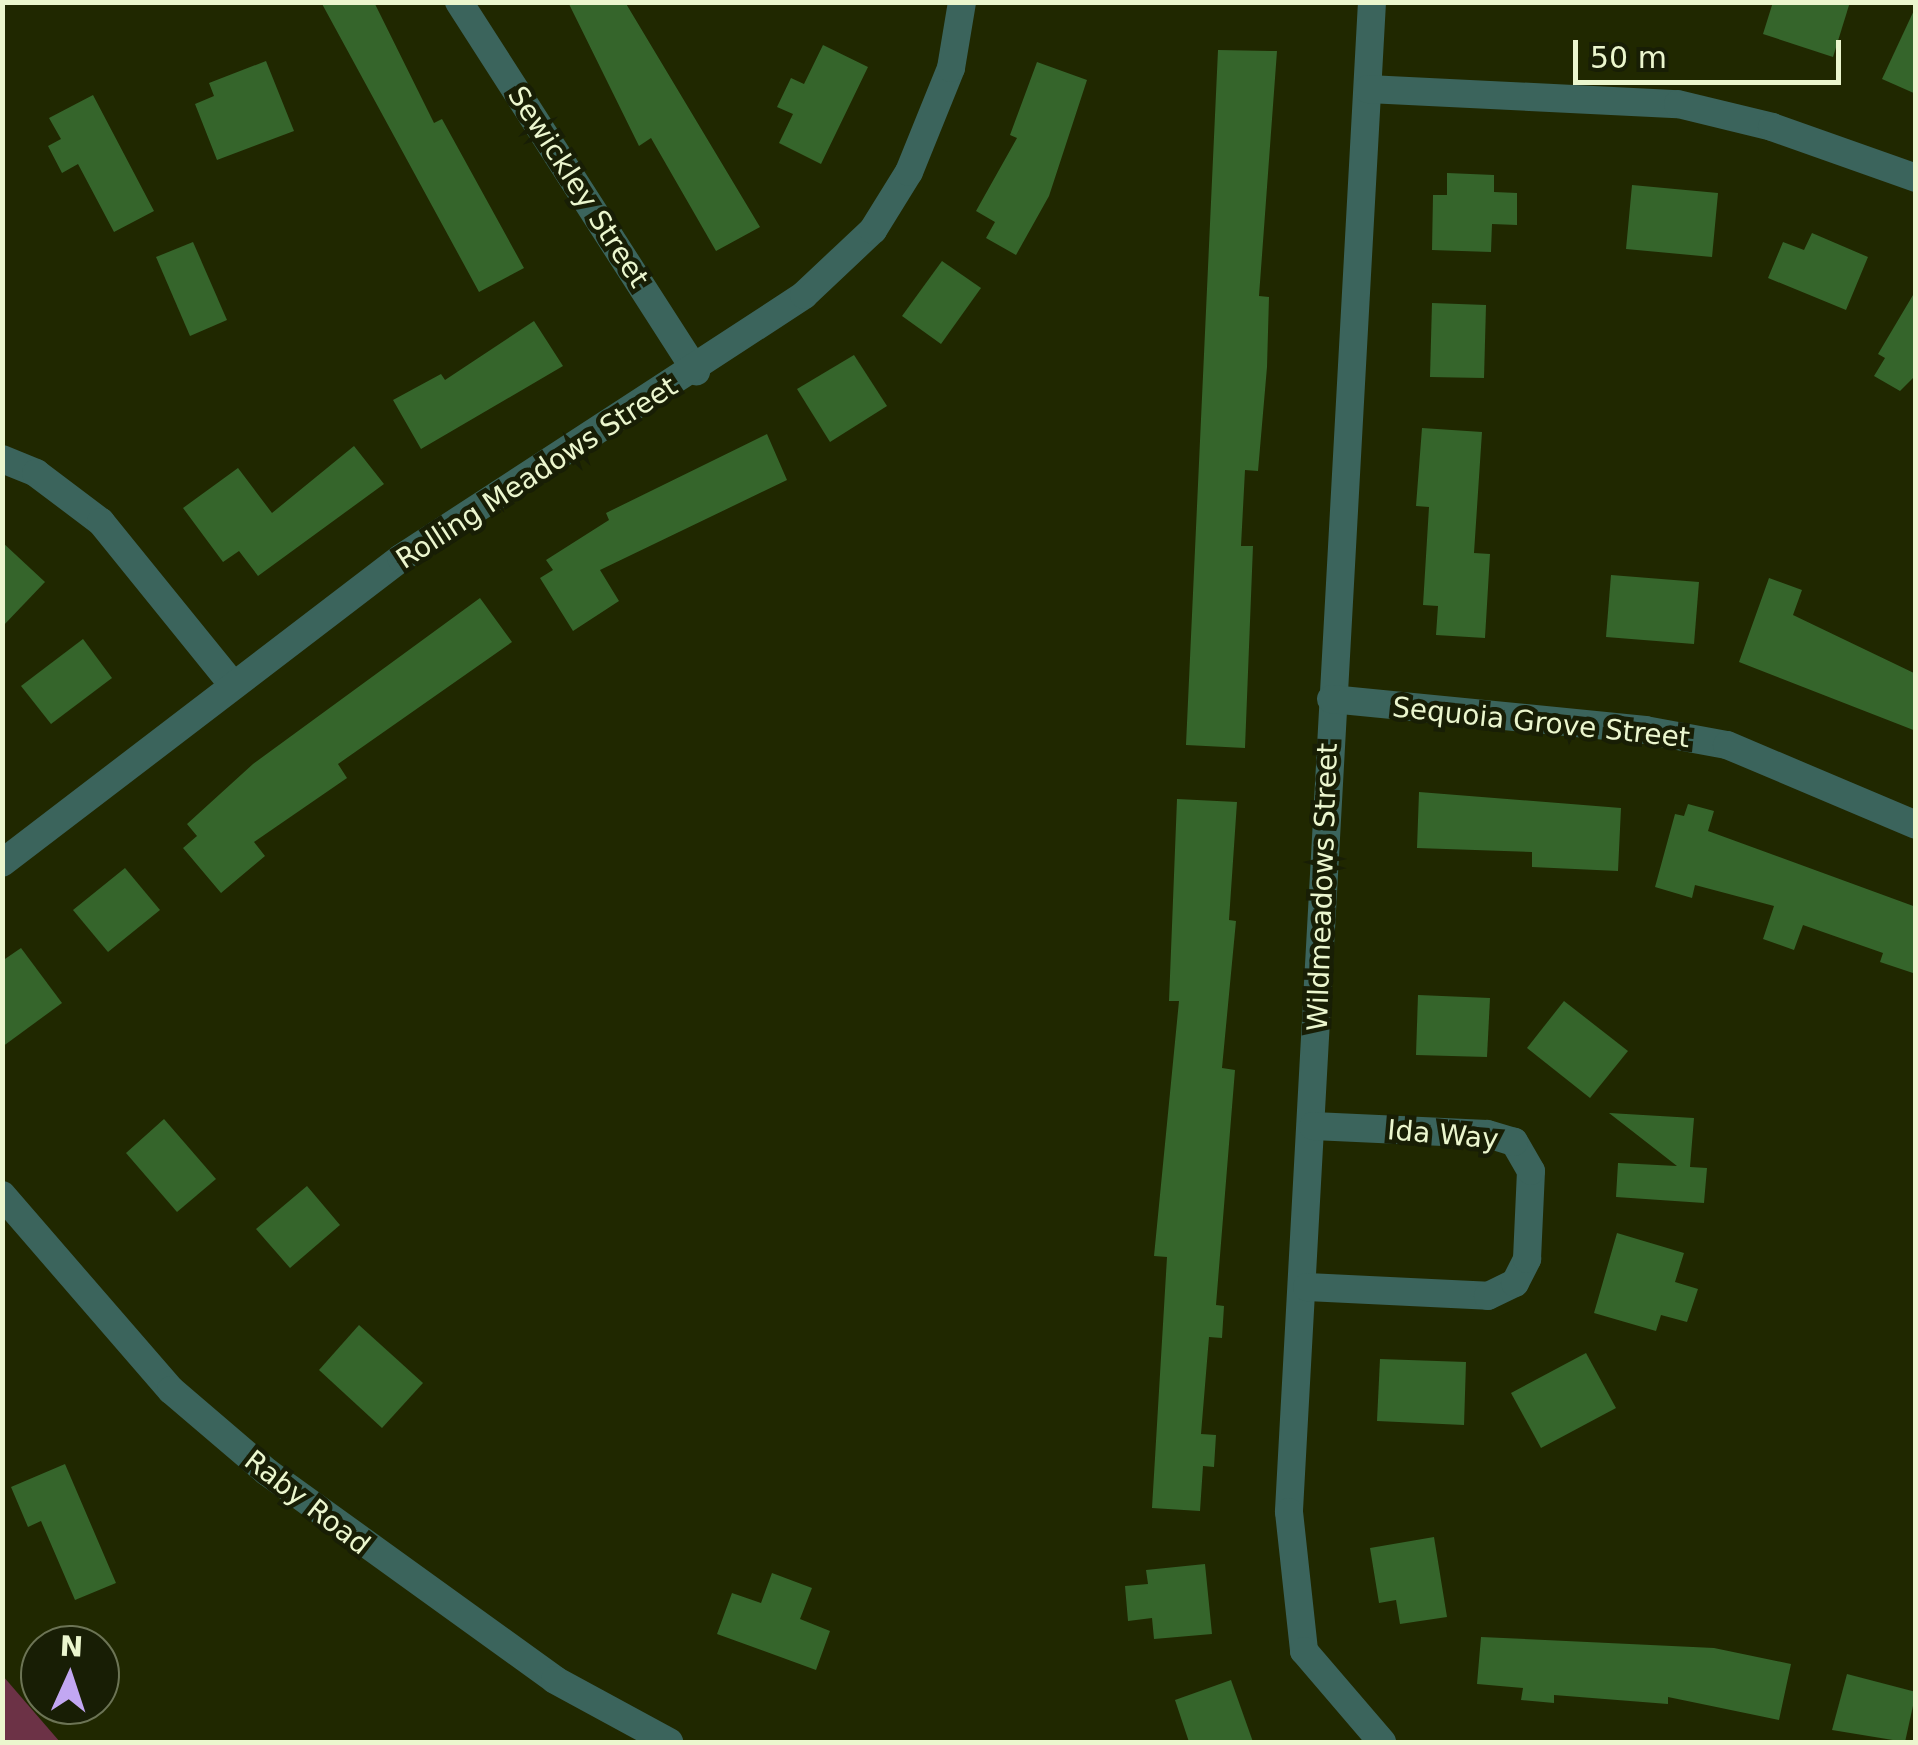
<!DOCTYPE html>
<html>
<head>
<meta charset="utf-8">
<style>
	body { margin:0 }
	#map { position:relative; width:1918px; height:1745px; overflow:hidden; background:#202800; font-family:"DejaVu Sans",sans-serif }
	div>[style] { position:absolute }
	.green>* { inset:0; background:#6c3246 }
	.building>* { inset:0; background:#35652b }
	.minor>* { height:28px; margin:-14px; padding:0 14px; transform-origin:14px; border-radius:14px; background:#3b645c }
	span { translate:-50% -50%; white-space:nowrap; text-align:center; line-height:1.15; -webkit-text-stroke:9px #181e05; paint-order:stroke }
	.street-label { font-size:28px; color:#ebf6ce }
	.frame { position:absolute; inset:0; border:5px solid #ebf6ce; pointer-events:none }
	.north { position:absolute; left:20px; top:1625px; width:100px; height:100px; box-sizing:border-box; background:#181e05; border:2px solid #6c7455; border-radius:50%; rotate:3deg; font-size:28px; font-weight:700; line-height:40px; text-align:center; color:#ebf6ce }
	.north::after { content:''; display:block; margin:auto; width:35px; height:45px; background:#c2a7f2; clip-path:polygon(50% 0,100% 100%,50% 72%,0 100%) }
	.scale { position:absolute; left:1573px; top:40px; width:268px; height:45px; box-sizing:border-box; border:5px solid #ebf6ce; border-top:0; padding-left:12px; font-size:30px; line-height:35px; white-space:nowrap; color:#ebf6ce; -webkit-text-stroke:8px #181e05; paint-order:stroke }
</style>
</head>
<body>
<div id="map">
	<div class="green">
		<div style="clip-path:polygon(3px 1676px,60px 1742px,3px 1742px)"></div>
	</div>
	<div class="building">
		<div style="clip-path:polygon(321px 2px,374px 2px,434px 123px,442px 119px,524px 268px,479px 292px)"></div>
		<div style="clip-path:polygon(568px 2px,625px 2px,760px 227px,716px 251px,651px 138px,639px 146px)"></div>
		<div style="clip-path:polygon(1773px 2px,1850px 2px,1833px 57px,1763px 34px)"></div>
		<div style="clip-path:polygon(1916px 6px,1916px 94px,1882px 79px)"></div>
		<div style="clip-path:polygon(823px 45px,868px 67px,821px 164px,779px 143px,793px 114px,777px 107px,791px 78px,804px 84px)"></div>
		<div style="clip-path:polygon(1218px 50px,1277px 51px,1259px 296px,1269px 297px,1267px 367px,1258px 471px,1245px 470px,1241px 546px,1253px 546px,1245px 748px,1186px 745px)"></div>
		<div style="clip-path:polygon(266px 61px,294px 131px,217px 160px,195px 104px,214px 96px,209px 83px)"></div>
		<div style="clip-path:polygon(1037px 62px,1087px 80px,1049px 196px,1016px 255px,986px 238px,995px 222px,976px 211px,1017px 138px,1010px 135px)"></div>
		<div style="clip-path:polygon(93px 95px,154px 211px,114px 232px,78px 164px,62px 173px,48px 146px,61px 139px,49px 118px)"></div>
		<div style="clip-path:polygon(1447px 173px,1494px 175px,1494px 192px,1517px 193px,1517px 225px,1492px 224px,1491px 252px,1432px 250px,1433px 195px,1447px 195px)"></div>
		<div style="clip-path:polygon(1632px 185px,1718px 193px,1712px 257px,1626px 249px)"></div>
		<div style="clip-path:polygon(1812px 233px,1868px 257px,1846px 310px,1768px 278px,1783px 242px,1804px 250px)"></div>
		<div style="clip-path:polygon(193px 242px,227px 320px,190px 336px,156px 257px)"></div>
		<div style="clip-path:polygon(942px 261px,981px 288px,941px 344px,902px 316px)"></div>
		<div style="clip-path:polygon(1916px 290px,1916px 375px,1900px 391px,1874px 376px,1885px 358px,1878px 354px)"></div>
		<div style="clip-path:polygon(1432px 303px,1486px 305px,1484px 378px,1430px 377px)"></div>
		<div style="clip-path:polygon(534px 321px,563px 366px,421px 449px,393px 400px,441px 374px,445px 380px)"></div>
		<div style="clip-path:polygon(854px 355px,887px 406px,830px 442px,797px 389px)"></div>
		<div style="clip-path:polygon(1422px 428px,1482px 432px,1474px 553px,1490px 554px,1485px 638px,1436px 635px,1438px 606px,1423px 605px,1429px 507px,1416px 506px)"></div>
		<div style="clip-path:polygon(767px 434px,787px 480px,600px 570px,619px 601px,573px 631px,540px 578px,553px 570px,546px 560px,609px 520px,606px 513px)"></div>
		<div style="clip-path:polygon(354px 446px,384px 484px,258px 576px,239px 551px,223px 562px,183px 508px,238px 468px,272px 513px)"></div>
		<div style="clip-path:polygon(2px 542px,45px 582px,2px 627px)"></div>
		<div style="clip-path:polygon(1611px 575px,1699px 582px,1694px 644px,1606px 637px)"></div>
		<div style="clip-path:polygon(1769px 578px,1802px 590px,1793px 615px,1916px 674px,1916px 731px,1739px 662px)"></div>
		<div style="clip-path:polygon(480px 598px,512px 642px,338px 764px,347px 778px,254px 842px,265px 856px,221px 893px,183px 848px,197px 836px,187px 824px,253px 764px)"></div>
		<div style="clip-path:polygon(83px 639px,112px 678px,51px 724px,21px 686px)"></div>
		<div style="clip-path:polygon(1419px 792px,1621px 808px,1618px 871px,1532px 867px,1532px 852px,1417px 848px)"></div>
		<div style="clip-path:polygon(1177px 799px,1237px 802px,1229px 920px,1236px 921px,1222px 1068px,1235px 1070px,1216px 1305px,1224px 1306px,1222px 1338px,1209px 1337px,1201px 1434px,1216px 1435px,1214px 1467px,1203px 1466px,1200px 1511px,1152px 1508px,1167px 1257px,1154px 1256px,1179px 1001px,1169px 1001px)"></div>
		<div style="clip-path:polygon(1688px 804px,1714px 811px,1708px 831px,1916px 907px,1916px 974px,1880px 962px,1883px 953px,1803px 925px,1794px 950px,1763px 939px,1774px 906px,1695px 885px,1692px 898px,1655px 887px,1675px 814px,1684px 816px)"></div>
		<div style="clip-path:polygon(125px 868px,160px 910px,108px 952px,73px 910px)"></div>
		<div style="clip-path:polygon(21px 948px,62px 1003px,2px 1047px,2px 961px)"></div>
		<div style="clip-path:polygon(1418px 995px,1490px 998px,1487px 1057px,1416px 1055px)"></div>
		<div style="clip-path:polygon(1564px 1001px,1628px 1051px,1590px 1098px,1527px 1048px)"></div>
		<div style="clip-path:polygon(1609px 1113px,1694px 1118px,1690px 1167px,1707px 1168px,1704px 1203px,1616px 1197px,1618px 1163px,1677px 1166px)"></div>
		<div style="clip-path:polygon(164px 1119px,216px 1179px,177px 1212px,126px 1153px)"></div>
		<div style="clip-path:polygon(307px 1186px,340px 1225px,290px 1268px,256px 1229px)"></div>
		<div style="clip-path:polygon(1617px 1233px,1684px 1253px,1675px 1282px,1698px 1289px,1687px 1322px,1661px 1315px,1656px 1331px,1594px 1313px)"></div>
		<div style="clip-path:polygon(359px 1325px,423px 1383px,382px 1428px,319px 1370px)"></div>
		<div style="clip-path:polygon(1586px 1353px,1616px 1408px,1541px 1448px,1511px 1393px)"></div>
		<div style="clip-path:polygon(1380px 1359px,1466px 1362px,1464px 1425px,1377px 1421px)"></div>
		<div style="clip-path:polygon(65px 1464px,116px 1583px,75px 1600px,41px 1521px,28px 1527px,11px 1487px)"></div>
		<div style="clip-path:polygon(1434px 1537px,1447px 1617px,1400px 1624px,1396px 1600px,1379px 1603px,1370px 1548px)"></div>
		<div style="clip-path:polygon(1205px 1564px,1212px 1634px,1154px 1639px,1152px 1618px,1128px 1621px,1125px 1586px,1148px 1584px,1146px 1570px)"></div>
		<div style="clip-path:polygon(772px 1573px,812px 1588px,800px 1619px,830px 1631px,816px 1670px,717px 1634px,732px 1593px,761px 1603px)"></div>
		<div style="clip-path:polygon(1481px 1637px,1714px 1648px,1791px 1664px,1779px 1720px,1668px 1697px,1668px 1704px,1554px 1695px,1554px 1703px,1521px 1700px,1523px 1688px,1477px 1684px)"></div>
		<div style="clip-path:polygon(1847px 1674px,1916px 1692px,1905px 1742px,1832px 1730px)"></div>
		<div style="clip-path:polygon(1231px 1680px,1253px 1742px,1189px 1742px,1175px 1700px)"></div>
	</div>
	<div class="minor">
		<div style="left:459px;top:2px;width:439px;rotate:57.3deg"></div>
		<div style="left:1372px;top:2px;width:1512px;rotate:93.15deg"></div>
		<div style="left:1289px;top:1512px;width:140px;rotate:83.8deg"></div>
		<div style="left:1304px;top:1651px;width:120px;rotate:49.4deg"></div>
		<div style="left:1368px;top:89px;width:310px;rotate:2.8deg"></div>
		<div style="left:1678px;top:104px;width:97px;rotate:13.7deg"></div>
		<div style="left:1772px;top:127px;width:153px;rotate:19.5deg"></div>
		<div style="left:2px;top:459px;width:37px;rotate:22deg"></div>
		<div style="left:36px;top:473px;width:81px;rotate:37deg"></div>
		<div style="left:101px;top:522px;width:208px;rotate:51deg"></div>
		<div style="left:1331px;top:699px;width:316px;rotate:5.6deg"></div>
		<div style="left:1645px;top:730px;width:83px;rotate:10.4deg"></div>
		<div style="left:1727px;top:745px;width:205px;rotate:22.9deg"></div>
		<div style="left:2px;top:863px;width:502px;rotate:-37.39deg"></div>
		<div style="left:401px;top:558px;width:481px;rotate:-33.1deg"></div>
		<div style="left:804px;top:295px;width:95px;rotate:-43.3deg"></div>
		<div style="left:873px;top:230px;width:68px;rotate:-58.2deg"></div>
		<div style="left:909px;top:172px;width:112px;rotate:-68deg"></div>
		<div style="left:951px;top:68px;width:67px;rotate:-80.5deg"></div>
		<div style="left:2px;top:1195px;width:258px;rotate:49.1deg"></div>
		<div style="left:171px;top:1390px;width:126px;rotate:40.5deg"></div>
		<div style="left:267px;top:1472px;width:355px;rotate:35.8deg"></div>
		<div style="left:555px;top:1680px;width:130px;rotate:28.5deg"></div>
		<div style="left:1307px;top:1287px;width:181px;rotate:2.8deg"></div>
		<div style="left:1488px;top:1296px;width:30px;rotate:-26deg"></div>
		<div style="left:1515px;top:1283px;width:27px;rotate:-63deg"></div>
		<div style="left:1527px;top:1259px;width:88px;rotate:-87.4deg"></div>
		<div style="left:1531px;top:1171px;width:34px;rotate:-120deg"></div>
		<div style="left:1514px;top:1142px;width:28px;rotate:-163deg"></div>
		<div style="left:1487px;top:1134px;width:174px;rotate:-177.4deg"></div>
	</div>
	<div class="street-label">
		<span style="left:578px;top:187px;rotate:57deg">Sewickley Street</span>
		<span style="left:537px;top:473px;rotate:-33deg">Rolling Meadows Street</span>
		<span style="left:1541px;top:723px;rotate:6deg">Sequoia Grove Street</span>
		<span style="left:1323px;top:887px;rotate:-88deg">Wildmeadows Street</span>
		<span style="left:1443px;top:1135px;rotate:5deg">Ida Way</span>
		<span style="left:307px;top:1503px;rotate:38deg">Raby Road</span>
	</div>
	<div class="frame"></div>
	<div class="north">N</div>
	<div class="scale">50 m</div>
</div>
</body>
</html>
